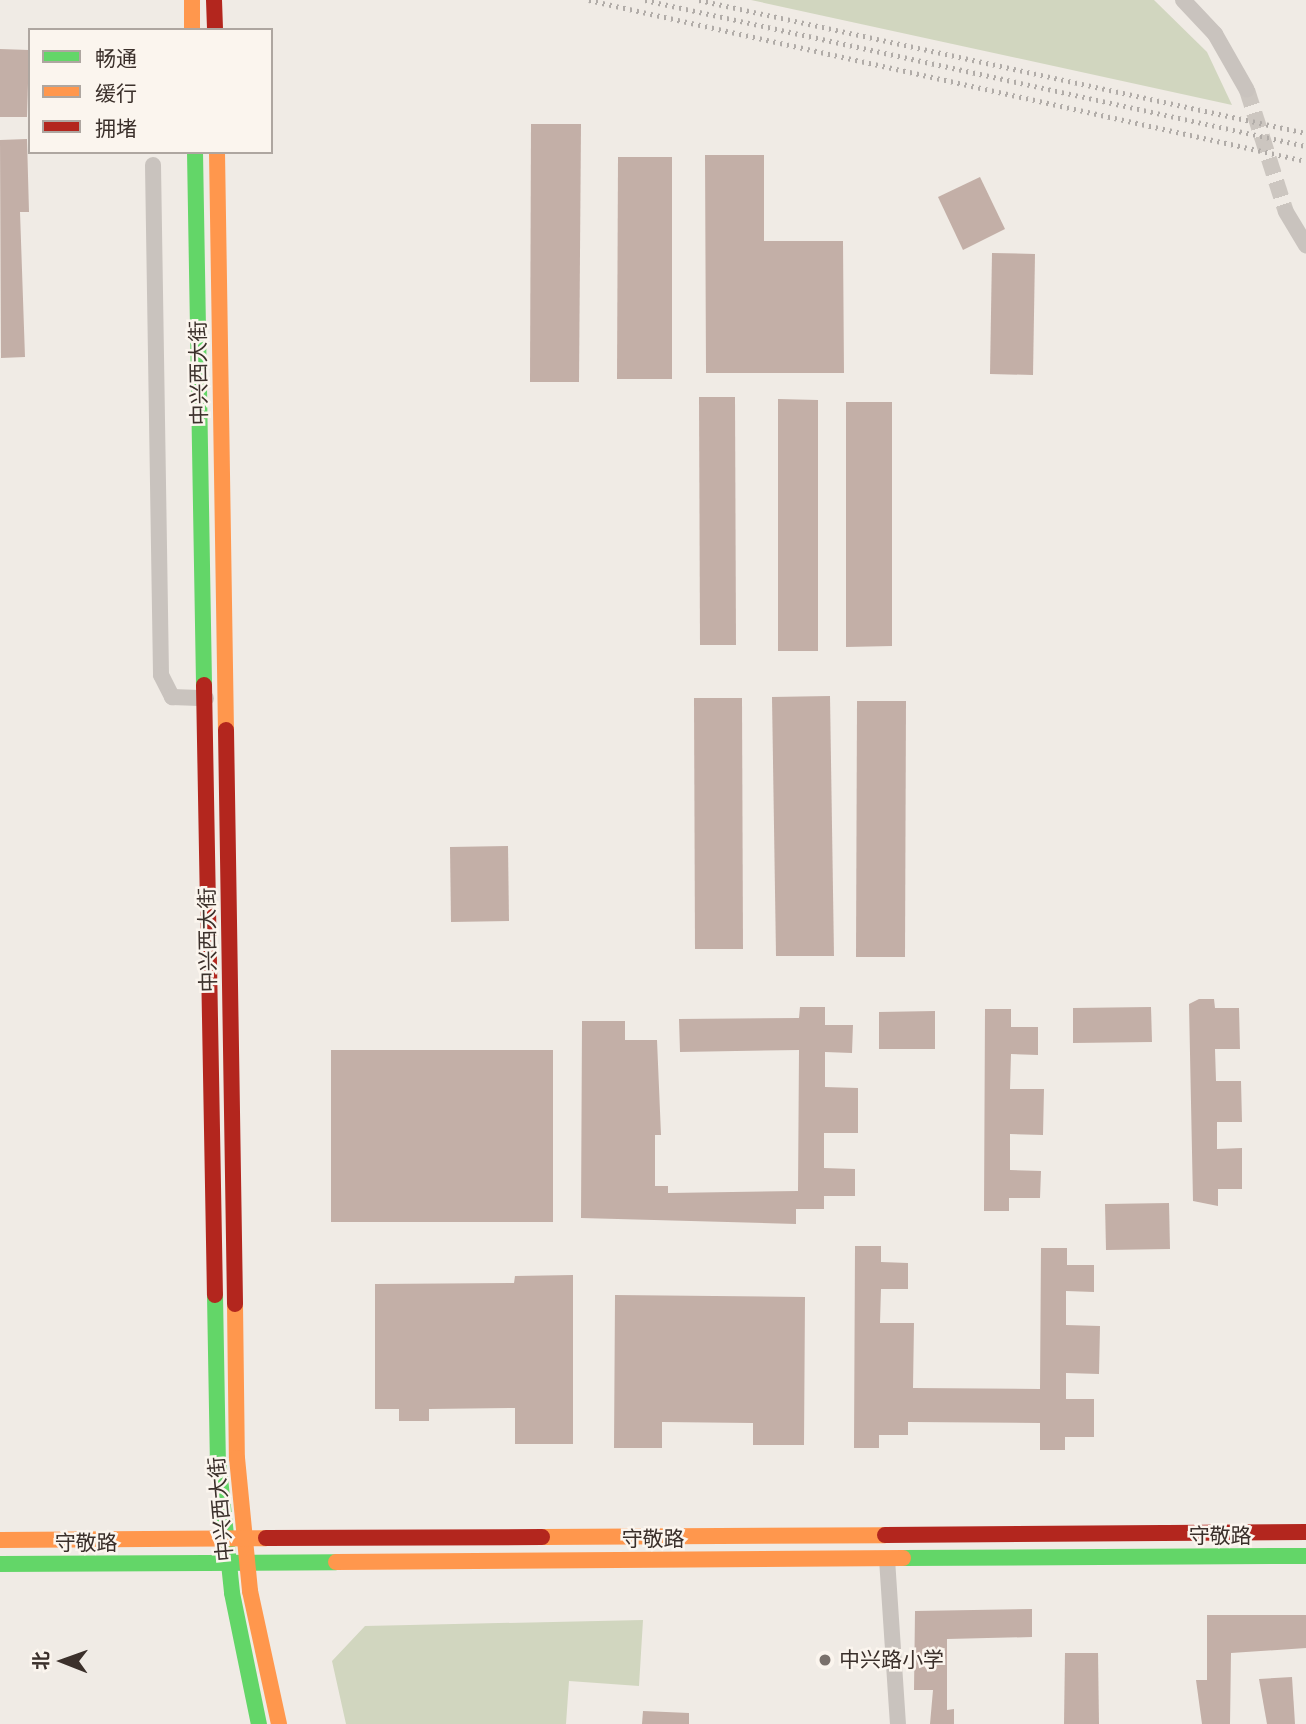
<!DOCTYPE html>
<html>
<head>
<meta charset="utf-8">
<style>
	body { margin:0 }
	#map { position:relative; width:1306px; height:1724px; overflow:hidden; background:#f0ebe5; font-family:Arial,"Noto Sans SC",sans-serif }
	div>[style] { position:absolute }
	.green>* { inset:0; background:#d1d6bf }
	.building>* { inset:0; background:#c3afa7 }
	.street-tunnel>* { height:16px; margin-top:-8px; transform-origin:0; background:repeating-linear-gradient(90deg,#ccc6c0 0 16px,transparent 0 24px) }
	.street>* { height:16px; margin:-8px; padding:0 8px; transform-origin:8px; border-radius:8px; background:#c9c3be }
	.fast>* { height:16px; margin:-8px; padding:0 8px; transform-origin:8px; border-radius:8px; background:#63d668 }
	.slow>* { height:16px; margin:-8px; padding:0 8px; transform-origin:8px; border-radius:8px; background:#ff974d }
	.jam>* { height:16px; margin:-8px; padding:0 8px; transform-origin:8px; border-radius:8px; background:#b3261e }
	.rail>* { height:4.5px; margin-top:-2.25px; transform-origin:0; background:repeating-linear-gradient(90deg,#b1aca8 0 2px,transparent 0 7px) }
	.dots>* { width:19px; height:19px; translate:-50% -50%; box-sizing:border-box; border:4px solid #fbf5ee; border-radius:50% }
	span { translate:-50% -50%; white-space:nowrap; text-align:center; line-height:1.15; -webkit-text-stroke:5px #fbf5ee; paint-order:stroke }
	.street-label { font-size:21px; color:#3b302b }
	.poi-label { font-size:21px; color:#3b302b }
	.left { translate:0 -50%; text-align:left }
	.legend { position:absolute; left:28px; top:28px; width:245px; height:126px; box-sizing:border-box; background:#fbf5ee; border:2px solid #aea6a0; margin:0; padding:9px 12px; list-style:none; font-size:21px; color:#3b302b }
	.legend li { display:flex; align-items:center; gap:14px; height:35px }
	.legend b { width:35px; border:2px solid #aea6a0 }
	.north { position:absolute; left:28px; top:1626px; width:70px; height:70px; -webkit-text-stroke:5px #fbf5ee; paint-order:stroke; rotate:271deg; font-size:19px; font-weight:700; line-height:28px; text-align:center; color:#3b302b }
	.north::after { content:''; display:block; margin:auto; width:24px; height:32px; background:#3b302b; clip-path:polygon(50% 0,100% 100%,50% 72%,0 100%) }
</style>
</head>
<body>
<div id="map">
	<div class="green">
		<div style="clip-path:polygon(751px 0,1154px 0,1207px 52px,1232px 105px)"></div>
		<div style="clip-path:polygon(643px 1620px,639px 1686px,569px 1681px,566px 1724px,346px 1724px,332px 1661px,365px 1626px)"></div>
	</div>
	<div class="building">
		<div style="clip-path:polygon(0 49px,29px 50px,27px 117px,0 117px)"></div>
		<div style="clip-path:polygon(531px 124px,581px 124px,579px 382px,530px 382px)"></div>
		<div style="clip-path:polygon(27px 139px,29px 212px,20px 212px,25px 357px,1px 358px,0 140px)"></div>
		<div style="clip-path:polygon(705px 155px,764px 155px,764px 241px,843px 241px,844px 373px,706px 373px)"></div>
		<div style="clip-path:polygon(618px 157px,672px 157px,672px 379px,617px 379px)"></div>
		<div style="clip-path:polygon(980px 177px,1005px 229px,963px 250px,938px 197px)"></div>
		<div style="clip-path:polygon(992px 253px,1035px 254px,1033px 375px,990px 374px)"></div>
		<div style="clip-path:polygon(699px 397px,735px 397px,736px 645px,700px 645px)"></div>
		<div style="clip-path:polygon(778px 399px,818px 400px,818px 651px,778px 651px)"></div>
		<div style="clip-path:polygon(846px 402px,892px 402px,892px 646px,846px 647px)"></div>
		<div style="clip-path:polygon(830px 696px,834px 956px,776px 956px,772px 697px)"></div>
		<div style="clip-path:polygon(694px 698px,742px 698px,743px 949px,695px 949px)"></div>
		<div style="clip-path:polygon(857px 701px,906px 701px,905px 957px,856px 957px)"></div>
		<div style="clip-path:polygon(508px 846px,509px 921px,451px 922px,450px 847px)"></div>
		<div style="clip-path:polygon(1199px 999px,1214px 999px,1215px 1008px,1239px 1008px,1240px 1049px,1215px 1049px,1216px 1081px,1241px 1081px,1242px 1122px,1217px 1122px,1217px 1149px,1242px 1148px,1242px 1189px,1218px 1189px,1218px 1206px,1193px 1201px,1189px 1004px)"></div>
		<div style="clip-path:polygon(800px 1007px,825px 1007px,825px 1025px,853px 1025px,852px 1053px,825px 1052px,825px 1087px,858px 1088px,858px 1133px,824px 1133px,824px 1168px,855px 1169px,855px 1196px,824px 1196px,824px 1209px,796px 1209px,796px 1224px,581px 1218px,582px 1021px,625px 1021px,625px 1040px,657px 1040px,661px 1135px,655px 1135px,655px 1186px,668px 1186px,668px 1193px,798px 1191px,799px 1050px,680px 1052px,679px 1019px,799px 1018px)"></div>
		<div style="clip-path:polygon(1151px 1007px,1152px 1042px,1073px 1043px,1073px 1008px)"></div>
		<div style="clip-path:polygon(985px 1009px,1011px 1009px,1011px 1027px,1038px 1027px,1038px 1055px,1011px 1054px,1010px 1089px,1044px 1089px,1043px 1135px,1010px 1134px,1010px 1170px,1041px 1171px,1040px 1198px,1009px 1198px,1009px 1211px,984px 1211px)"></div>
		<div style="clip-path:polygon(935px 1011px,935px 1049px,879px 1049px,879px 1012px)"></div>
		<div style="clip-path:polygon(331px 1050px,553px 1050px,553px 1222px,331px 1222px)"></div>
		<div style="clip-path:polygon(1169px 1203px,1170px 1249px,1106px 1250px,1105px 1204px)"></div>
		<div style="clip-path:polygon(855px 1246px,881px 1246px,881px 1262px,908px 1263px,908px 1289px,881px 1289px,880px 1323px,914px 1323px,913px 1388px,1040px 1389px,1041px 1248px,1067px 1248px,1067px 1265px,1094px 1265px,1094px 1292px,1066px 1291px,1066px 1325px,1100px 1326px,1099px 1374px,1066px 1373px,1066px 1399px,1094px 1399px,1094px 1437px,1065px 1437px,1065px 1450px,1040px 1450px,1040px 1423px,908px 1422px,908px 1435px,879px 1435px,879px 1448px,854px 1448px)"></div>
		<div style="clip-path:polygon(573px 1275px,573px 1444px,515px 1444px,515px 1408px,429px 1409px,429px 1421px,399px 1421px,399px 1409px,375px 1409px,375px 1284px,514px 1283px,515px 1276px)"></div>
		<div style="clip-path:polygon(615px 1295px,805px 1297px,804px 1445px,753px 1445px,753px 1423px,662px 1422px,662px 1448px,614px 1448px)"></div>
		<div style="clip-path:polygon(1032px 1609px,1032px 1637px,947px 1639px,947px 1710px,954px 1709px,954px 1724px,930px 1724px,933px 1690px,914px 1690px,915px 1611px)"></div>
		<div style="clip-path:polygon(1207px 1615px,1306px 1615px,1306px 1648px,1231px 1653px,1230px 1724px,1202px 1724px,1196px 1680px,1207px 1680px)"></div>
		<div style="clip-path:polygon(1065px 1653px,1098px 1653px,1099px 1724px,1064px 1724px)"></div>
		<div style="clip-path:polygon(1292px 1677px,1295px 1724px,1267px 1724px,1259px 1679px)"></div>
		<div style="clip-path:polygon(643px 1711px,689px 1713px,689px 1724px,642px 1724px)"></div>
	</div>
	<div class="street-tunnel">
		<div style="left:1247px;top:90px;width:128px;rotate:72.3deg"></div>
	</div>
	<div class="street">
		<div style="left:1183px;top:0;width:47px;rotate:46.7deg"></div>
		<div style="left:1215px;top:34px;width:64px;rotate:60.3deg"></div>
		<div style="left:153px;top:165px;width:510px;rotate:89.1deg"></div>
		<div style="left:161px;top:675px;width:25px;rotate:63deg"></div>
		<div style="left:172px;top:697px;width:34px;rotate:2deg"></div>
		<div style="left:1286px;top:212px;width:39px;rotate:59deg"></div>
		<div style="left:887px;top:1559px;width:165px;rotate:86.2deg"></div>
	</div>
	<div class="fast">
		<div style="left:195px;top:152px;width:533px;rotate:89.03deg"></div>
		<div style="left:215px;top:1295px;width:164px;rotate:89deg"></div>
		<div style="left:218px;top:1459px;width:135px;rotate:84deg"></div>
		<div style="left:232px;top:1593px;width:134px;rotate:78.4deg"></div>
		<div style="left:903px;top:1558px;width:403px;rotate:-0.3deg"></div>
		<div style="left:0;top:1564px;width:336px;rotate:-0.3deg"></div>
	</div>
	<div class="slow">
		<div style="left:192px;top:0;width:30px;rotate:90deg"></div>
		<div style="left:217px;top:152px;width:578px;rotate:89.11deg"></div>
		<div style="left:235px;top:1304px;width:154px;rotate:89.3deg"></div>
		<div style="left:237px;top:1458px;width:134px;rotate:84.4deg"></div>
		<div style="left:250px;top:1591px;width:136px;rotate:77.7deg"></div>
		<div style="left:542px;top:1537px;width:343px;rotate:-0.3deg"></div>
		<div style="left:0;top:1540px;width:266px;rotate:-0.4deg"></div>
		<div style="left:336px;top:1562px;width:567px;rotate:-0.4deg"></div>
	</div>
	<div class="jam">
		<div style="left:214px;top:0;width:30px;rotate:88deg"></div>
		<div style="left:204px;top:685px;width:610px;rotate:88.97deg"></div>
		<div style="left:226px;top:730px;width:574px;rotate:89.1deg"></div>
		<div style="left:885px;top:1535px;width:421px;rotate:-0.4deg"></div>
		<div style="left:266px;top:1538px;width:276px;rotate:-0.2deg"></div>
	</div>
	<div class="rail">
		<div style="left:589px;top:0;width:735px;rotate:12.66deg"></div>
		<div style="left:645px;top:0;width:677px;rotate:12.46deg"></div>
		<div style="left:699px;top:0;width:621px;rotate:12.36deg"></div>
	</div>
	<div class="dots">
		<div style="left:825px;top:1660px;background:#7a716c"></div>
	</div>
	<div class="street-label">
		<span style="left:199px;top:373px;rotate:-91deg">中兴西大街</span>
		<span style="left:208px;top:940px;rotate:-91deg">中兴西大街</span>
		<span style="left:221px;top:1509px;rotate:-95deg">中兴西大街</span>
		<span style="left:1220px;top:1536px">守敬路</span>
		<span style="left:653px;top:1539px">守敬路</span>
		<span style="left:86px;top:1543px">守敬路</span>
	</div>
	<div class="poi-label">
		<span class="left" style="left:839px;top:1660px">中兴路小学</span>
	</div>
	<ul class="legend">
	<li><b style="height:9px;background:#63d668"></b>畅通</li>
	<li><b style="height:9px;background:#ff974d"></b>缓行</li>
	<li><b style="height:9px;background:#b3261e"></b>拥堵</li>
	</ul>
	<div class="north">北</div>
</div>
</body>
</html>
